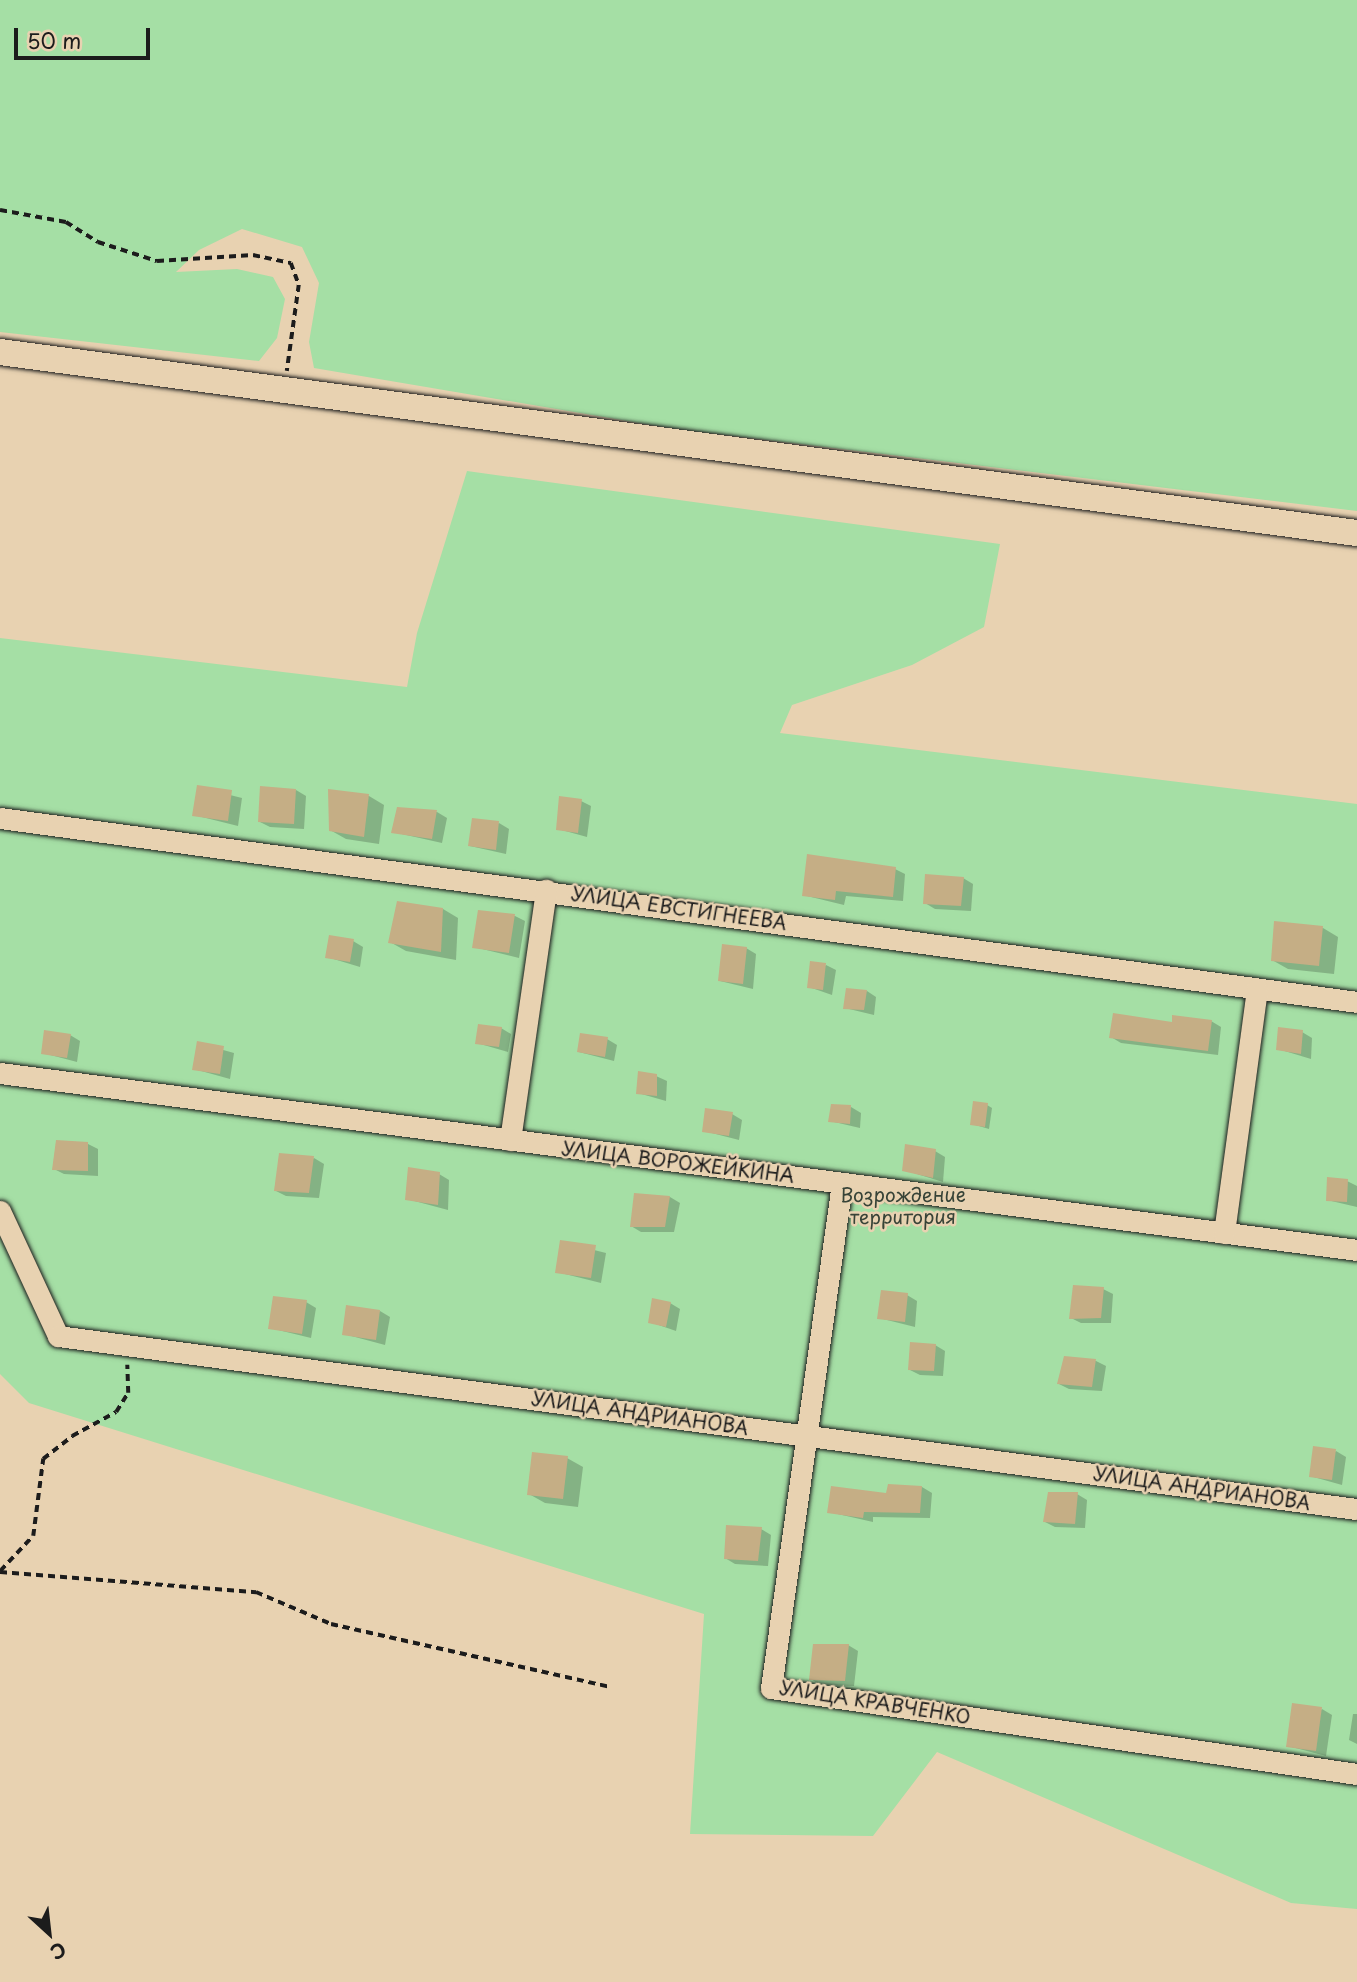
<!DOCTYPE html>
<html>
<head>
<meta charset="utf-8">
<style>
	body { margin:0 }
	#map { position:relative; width:1357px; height:1982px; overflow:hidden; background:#e8d2b1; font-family:"Playpen Sans",sans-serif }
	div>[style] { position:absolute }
	.green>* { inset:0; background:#a5dfa5 }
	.shadow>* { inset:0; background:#0003 }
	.building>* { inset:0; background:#c5ae85 }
	.path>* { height:3.5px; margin-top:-1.75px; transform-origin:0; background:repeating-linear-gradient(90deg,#1c1c1c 0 7px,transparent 0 12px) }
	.roads { filter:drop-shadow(0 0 2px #1c1c1c) drop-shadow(0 0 2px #1c1c1c) }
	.minor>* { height:21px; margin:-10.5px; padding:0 10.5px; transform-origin:10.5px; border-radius:10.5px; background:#e8d2b1 }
	.major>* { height:26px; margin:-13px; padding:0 13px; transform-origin:13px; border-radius:13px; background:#e8d2b1 }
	span { translate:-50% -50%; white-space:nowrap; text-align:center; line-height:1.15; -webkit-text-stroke:5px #e8d2b1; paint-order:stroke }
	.street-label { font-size:19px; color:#1c1c1c }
	.park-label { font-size:19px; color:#374337 }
	.north { position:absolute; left:14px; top:1898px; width:70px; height:70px; -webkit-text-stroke:5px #e8d2b1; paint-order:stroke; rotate:153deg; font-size:19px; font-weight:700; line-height:28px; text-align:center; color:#1c1c1c }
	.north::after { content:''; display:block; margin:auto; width:24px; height:32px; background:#1c1c1c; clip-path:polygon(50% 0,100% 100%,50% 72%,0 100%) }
	.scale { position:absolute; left:14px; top:28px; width:136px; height:32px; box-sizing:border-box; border:4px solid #1c1c1c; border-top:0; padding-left:9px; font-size:21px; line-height:24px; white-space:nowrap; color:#1c1c1c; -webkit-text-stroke:5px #e8d2b1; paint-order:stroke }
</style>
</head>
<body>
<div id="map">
	<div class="green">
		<div style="clip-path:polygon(0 0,1357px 0,1357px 511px,674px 429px,314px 368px,309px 342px,319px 283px,302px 247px,242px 229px,199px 250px,176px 272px,237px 269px,273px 277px,285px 299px,277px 338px,259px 361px,0 332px)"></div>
		<div style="clip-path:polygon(467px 471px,1000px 544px,984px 627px,912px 665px,792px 705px,780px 733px,1357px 804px,1357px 1909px,1291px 1903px,937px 1752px,873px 1836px,690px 1834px,704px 1614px,29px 1403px,0 1374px,0 638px,407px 687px,417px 633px)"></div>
	</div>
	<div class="shadow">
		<div style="clip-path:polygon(198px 787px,242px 798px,238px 826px,194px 815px)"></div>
		<div style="clip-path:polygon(296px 790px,306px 796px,304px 829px,270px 827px,260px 822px)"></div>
		<div style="clip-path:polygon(329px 791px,369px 796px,384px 805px,379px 844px,346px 839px,330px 830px)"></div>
		<div style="clip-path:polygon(581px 801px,591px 806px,587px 837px,558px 829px)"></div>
		<div style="clip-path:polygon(399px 809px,437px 812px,447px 818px,442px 843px,393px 832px)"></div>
		<div style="clip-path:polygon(499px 823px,509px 829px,506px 854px,470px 846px)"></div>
		<div style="clip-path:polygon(895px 869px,905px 874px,903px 901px,846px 896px,844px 905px,803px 895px)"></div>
		<div style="clip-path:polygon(963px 878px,973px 884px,971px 911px,935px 909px,925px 903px)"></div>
		<div style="clip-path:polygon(443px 909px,458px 918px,456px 960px,406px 951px,390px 942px)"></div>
		<div style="clip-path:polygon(479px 912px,515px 916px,525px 921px,519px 958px,474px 947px)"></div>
		<div style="clip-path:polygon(1275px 923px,1323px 928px,1338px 937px,1334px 974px,1288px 969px,1272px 960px)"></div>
		<div style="clip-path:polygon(353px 941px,363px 947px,360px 967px,327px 957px)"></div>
		<div style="clip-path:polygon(746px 948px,756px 954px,753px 989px,720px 981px)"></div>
		<div style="clip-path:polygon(826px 965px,836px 970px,832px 995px,809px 987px)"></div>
		<div style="clip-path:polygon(867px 991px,876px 997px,874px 1015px,845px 1008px)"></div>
		<div style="clip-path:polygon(1211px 1021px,1221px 1027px,1218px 1055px,1121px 1043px,1111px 1037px,1173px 1024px)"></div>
		<div style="clip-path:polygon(501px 1028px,511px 1034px,508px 1052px,477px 1043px)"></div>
		<div style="clip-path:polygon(1302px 1032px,1312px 1038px,1311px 1059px,1278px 1049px)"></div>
		<div style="clip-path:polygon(70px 1035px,80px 1041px,77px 1062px,43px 1053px)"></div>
		<div style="clip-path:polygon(607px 1039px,617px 1045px,614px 1061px,579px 1052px)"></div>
		<div style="clip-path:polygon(198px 1043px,234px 1053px,230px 1079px,194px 1069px)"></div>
		<div style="clip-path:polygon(656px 1076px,667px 1081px,666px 1101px,638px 1093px)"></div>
		<div style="clip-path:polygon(987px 1105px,992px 1108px,989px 1129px,972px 1124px)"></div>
		<div style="clip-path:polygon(851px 1107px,861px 1113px,860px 1128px,830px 1121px)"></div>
		<div style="clip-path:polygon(732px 1114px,742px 1120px,739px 1140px,704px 1131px)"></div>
		<div style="clip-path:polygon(88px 1144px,98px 1149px,98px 1176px,64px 1174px,54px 1169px)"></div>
		<div style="clip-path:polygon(935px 1151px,945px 1157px,943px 1182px,904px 1170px)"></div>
		<div style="clip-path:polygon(314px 1158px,324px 1164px,319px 1198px,286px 1196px,276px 1191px)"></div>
		<div style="clip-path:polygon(439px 1174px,449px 1180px,448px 1210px,407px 1199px)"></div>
		<div style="clip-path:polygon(1347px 1181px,1357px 1186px,1357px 1207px,1327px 1200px)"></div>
		<div style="clip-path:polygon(636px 1195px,670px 1197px,680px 1203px,674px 1232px,641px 1232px,631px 1226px)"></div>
		<div style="clip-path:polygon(562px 1242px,606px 1253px,601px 1283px,557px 1272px)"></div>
		<div style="clip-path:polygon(1103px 1289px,1113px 1294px,1111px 1323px,1081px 1323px,1071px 1318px)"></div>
		<div style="clip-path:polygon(907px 1295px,917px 1301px,915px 1327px,879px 1318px)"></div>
		<div style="clip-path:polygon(306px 1302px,316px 1308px,311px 1338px,270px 1328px)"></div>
		<div style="clip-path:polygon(670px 1303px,680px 1309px,676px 1331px,650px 1322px)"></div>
		<div style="clip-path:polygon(380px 1311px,390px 1317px,385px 1345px,344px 1334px)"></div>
		<div style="clip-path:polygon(935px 1345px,945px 1351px,943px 1376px,920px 1375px,910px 1370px)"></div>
		<div style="clip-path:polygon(1065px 1358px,1096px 1361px,1106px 1366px,1102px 1391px,1069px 1389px,1059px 1384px)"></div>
		<div style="clip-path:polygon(1336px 1451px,1346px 1457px,1342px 1485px,1310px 1476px)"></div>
		<div style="clip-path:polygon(567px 1458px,583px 1467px,578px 1507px,545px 1503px,529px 1494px)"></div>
		<div style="clip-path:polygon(922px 1487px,932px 1493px,930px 1518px,873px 1517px,873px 1522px,829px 1512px)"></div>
		<div style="clip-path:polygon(1077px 1494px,1087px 1500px,1085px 1528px,1055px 1527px,1045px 1522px)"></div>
		<div style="clip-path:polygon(761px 1529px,771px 1535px,768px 1566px,735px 1564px,725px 1558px)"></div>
		<div style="clip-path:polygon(848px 1645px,858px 1651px,854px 1686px,820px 1685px,811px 1679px)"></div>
		<div style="clip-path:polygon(1322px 1709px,1332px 1715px,1326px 1756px,1288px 1746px)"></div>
		<div style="clip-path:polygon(1353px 1714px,1357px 1714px,1357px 1744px,1349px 1740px)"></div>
	</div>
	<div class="building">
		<div style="clip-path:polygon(197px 785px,232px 790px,228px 821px,192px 816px)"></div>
		<div style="clip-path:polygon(260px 786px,296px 789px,294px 824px,258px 822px)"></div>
		<div style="clip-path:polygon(328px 789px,369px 794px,364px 837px,329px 831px)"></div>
		<div style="clip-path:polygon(559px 796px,582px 799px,578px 833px,556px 830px)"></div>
		<div style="clip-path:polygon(397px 807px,437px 810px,432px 839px,391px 833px)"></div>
		<div style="clip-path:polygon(472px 818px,499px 821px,496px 850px,468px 846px)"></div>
		<div style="clip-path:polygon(807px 854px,896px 867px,893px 897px,836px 891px,835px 900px,802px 896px)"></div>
		<div style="clip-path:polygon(925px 874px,964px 877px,961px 906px,923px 904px)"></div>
		<div style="clip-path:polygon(397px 901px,443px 908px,441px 952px,388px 943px)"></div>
		<div style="clip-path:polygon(478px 910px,515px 914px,509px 953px,472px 948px)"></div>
		<div style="clip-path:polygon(1274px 921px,1323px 926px,1319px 966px,1271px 961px)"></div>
		<div style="clip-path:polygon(329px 935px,354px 939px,350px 962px,325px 958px)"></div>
		<div style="clip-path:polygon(722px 944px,747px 947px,743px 984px,718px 981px)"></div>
		<div style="clip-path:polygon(810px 961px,826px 963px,823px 990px,807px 988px)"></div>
		<div style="clip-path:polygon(846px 988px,867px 990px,864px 1010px,843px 1009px)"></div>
		<div style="clip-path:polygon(1113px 1013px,1172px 1022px,1172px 1015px,1212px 1020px,1208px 1051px,1109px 1038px)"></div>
		<div style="clip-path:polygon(478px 1024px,502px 1027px,499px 1047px,475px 1044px)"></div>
		<div style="clip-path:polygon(1278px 1027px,1303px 1030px,1301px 1054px,1276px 1050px)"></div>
		<div style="clip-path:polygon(44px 1030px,71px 1034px,67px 1058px,41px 1054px)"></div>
		<div style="clip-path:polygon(580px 1033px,608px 1037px,605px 1057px,577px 1052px)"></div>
		<div style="clip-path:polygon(197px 1041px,224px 1046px,220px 1074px,192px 1070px)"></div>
		<div style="clip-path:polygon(638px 1071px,657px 1074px,657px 1096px,636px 1094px)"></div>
		<div style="clip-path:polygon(973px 1101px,988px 1103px,985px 1127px,970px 1125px)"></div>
		<div style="clip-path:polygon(831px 1104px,851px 1105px,850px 1124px,828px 1122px)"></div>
		<div style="clip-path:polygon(705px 1108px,733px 1112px,729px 1136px,702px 1132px)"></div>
		<div style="clip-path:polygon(56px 1140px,88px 1142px,88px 1171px,52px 1170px)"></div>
		<div style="clip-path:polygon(905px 1144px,936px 1149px,933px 1178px,902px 1171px)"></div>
		<div style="clip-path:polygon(279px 1153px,314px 1156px,309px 1193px,274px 1191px)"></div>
		<div style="clip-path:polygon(408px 1167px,440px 1172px,438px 1205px,405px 1200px)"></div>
		<div style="clip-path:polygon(1327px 1177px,1348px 1179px,1347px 1202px,1326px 1201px)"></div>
		<div style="clip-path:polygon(634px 1193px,670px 1196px,665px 1227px,630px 1227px)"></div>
		<div style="clip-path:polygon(560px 1240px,596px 1245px,591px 1278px,555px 1273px)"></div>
		<div style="clip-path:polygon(1073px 1285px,1104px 1287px,1101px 1318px,1069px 1319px)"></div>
		<div style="clip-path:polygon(881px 1290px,908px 1293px,905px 1322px,877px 1319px)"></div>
		<div style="clip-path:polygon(273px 1296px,307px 1300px,302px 1334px,268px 1329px)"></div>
		<div style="clip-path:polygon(652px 1298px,671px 1302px,666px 1327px,648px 1323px)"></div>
		<div style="clip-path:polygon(346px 1305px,380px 1310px,376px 1340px,342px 1335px)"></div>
		<div style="clip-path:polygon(910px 1342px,936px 1344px,934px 1371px,908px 1370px)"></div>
		<div style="clip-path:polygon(1064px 1356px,1096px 1359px,1092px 1387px,1057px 1384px)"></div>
		<div style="clip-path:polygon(1313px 1446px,1336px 1449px,1332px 1480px,1309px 1477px)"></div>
		<div style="clip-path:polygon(532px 1452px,568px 1456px,563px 1499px,527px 1495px)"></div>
		<div style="clip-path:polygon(888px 1484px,922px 1486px,920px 1513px,864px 1512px,863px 1518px,827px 1513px,831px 1486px,886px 1493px)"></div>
		<div style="clip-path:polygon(1048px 1492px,1078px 1492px,1075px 1524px,1043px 1522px)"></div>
		<div style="clip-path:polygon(726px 1525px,762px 1527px,758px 1561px,724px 1559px)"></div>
		<div style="clip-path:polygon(813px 1644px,849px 1644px,845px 1681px,809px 1680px)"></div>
		<div style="clip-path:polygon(1292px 1703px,1322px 1707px,1316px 1751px,1286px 1747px)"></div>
	</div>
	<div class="path">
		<div style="left:0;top:210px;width:67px;rotate:10.3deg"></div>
		<div style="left:66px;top:222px;width:38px;rotate:32deg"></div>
		<div style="left:98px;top:242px;width:62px;rotate:17.9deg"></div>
		<div style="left:157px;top:261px;width:96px;rotate:-3.6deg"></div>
		<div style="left:253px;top:255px;width:39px;rotate:12deg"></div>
		<div style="left:291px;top:263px;width:23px;rotate:70deg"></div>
		<div style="left:299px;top:285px;width:87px;rotate:97.9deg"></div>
		<div style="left:0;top:1571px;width:48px;rotate:-46.7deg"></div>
		<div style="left:33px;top:1536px;width:78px;rotate:-82.6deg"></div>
		<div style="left:43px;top:1459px;width:37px;rotate:-38deg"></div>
		<div style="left:72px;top:1436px;width:50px;rotate:-28.6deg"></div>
		<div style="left:116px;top:1412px;width:22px;rotate:-58deg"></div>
		<div style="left:128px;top:1393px;width:28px;rotate:-92deg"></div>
		<div style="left:0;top:1572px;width:257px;rotate:4.5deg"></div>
		<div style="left:256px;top:1592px;width:82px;rotate:23.1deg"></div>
		<div style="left:331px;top:1624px;width:287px;rotate:12.7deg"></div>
	</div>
	<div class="roads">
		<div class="minor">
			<div style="left:0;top:818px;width:1369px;rotate:7.72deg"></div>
			<div style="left:0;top:1073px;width:1368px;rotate:7.43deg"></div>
			<div style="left:510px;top:1140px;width:253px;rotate:-81.8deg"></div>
			<div style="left:842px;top:1183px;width:510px;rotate:98deg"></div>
			<div style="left:771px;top:1688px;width:592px;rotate:8.35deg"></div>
			<div style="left:0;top:1211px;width:138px;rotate:65.1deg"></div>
			<div style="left:58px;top:1336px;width:1310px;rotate:7.59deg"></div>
			<div style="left:1224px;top:1233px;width:246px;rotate:-82.3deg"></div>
		</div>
		<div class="major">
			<div style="left:0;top:352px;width:1369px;rotate:7.6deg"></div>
		</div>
	</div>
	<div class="street-label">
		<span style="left:679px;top:908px;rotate:8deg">УЛИЦА ЕВСТИГНЕЕВА</span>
		<span style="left:678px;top:1162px;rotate:7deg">УЛИЦА ВОРОЖЕЙКИНА</span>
		<span style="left:640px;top:1413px;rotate:8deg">УЛИЦА АНДРИАНОВА</span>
		<span style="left:1202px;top:1488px;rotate:8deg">УЛИЦА АНДРИАНОВА</span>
		<span style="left:875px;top:1702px;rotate:9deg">УЛИЦА КРАВЧЕНКО</span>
	</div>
	<div class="park-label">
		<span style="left:903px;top:1206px">Возрождение<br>территория</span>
	</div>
	<div class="north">С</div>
	<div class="scale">50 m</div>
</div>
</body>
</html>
